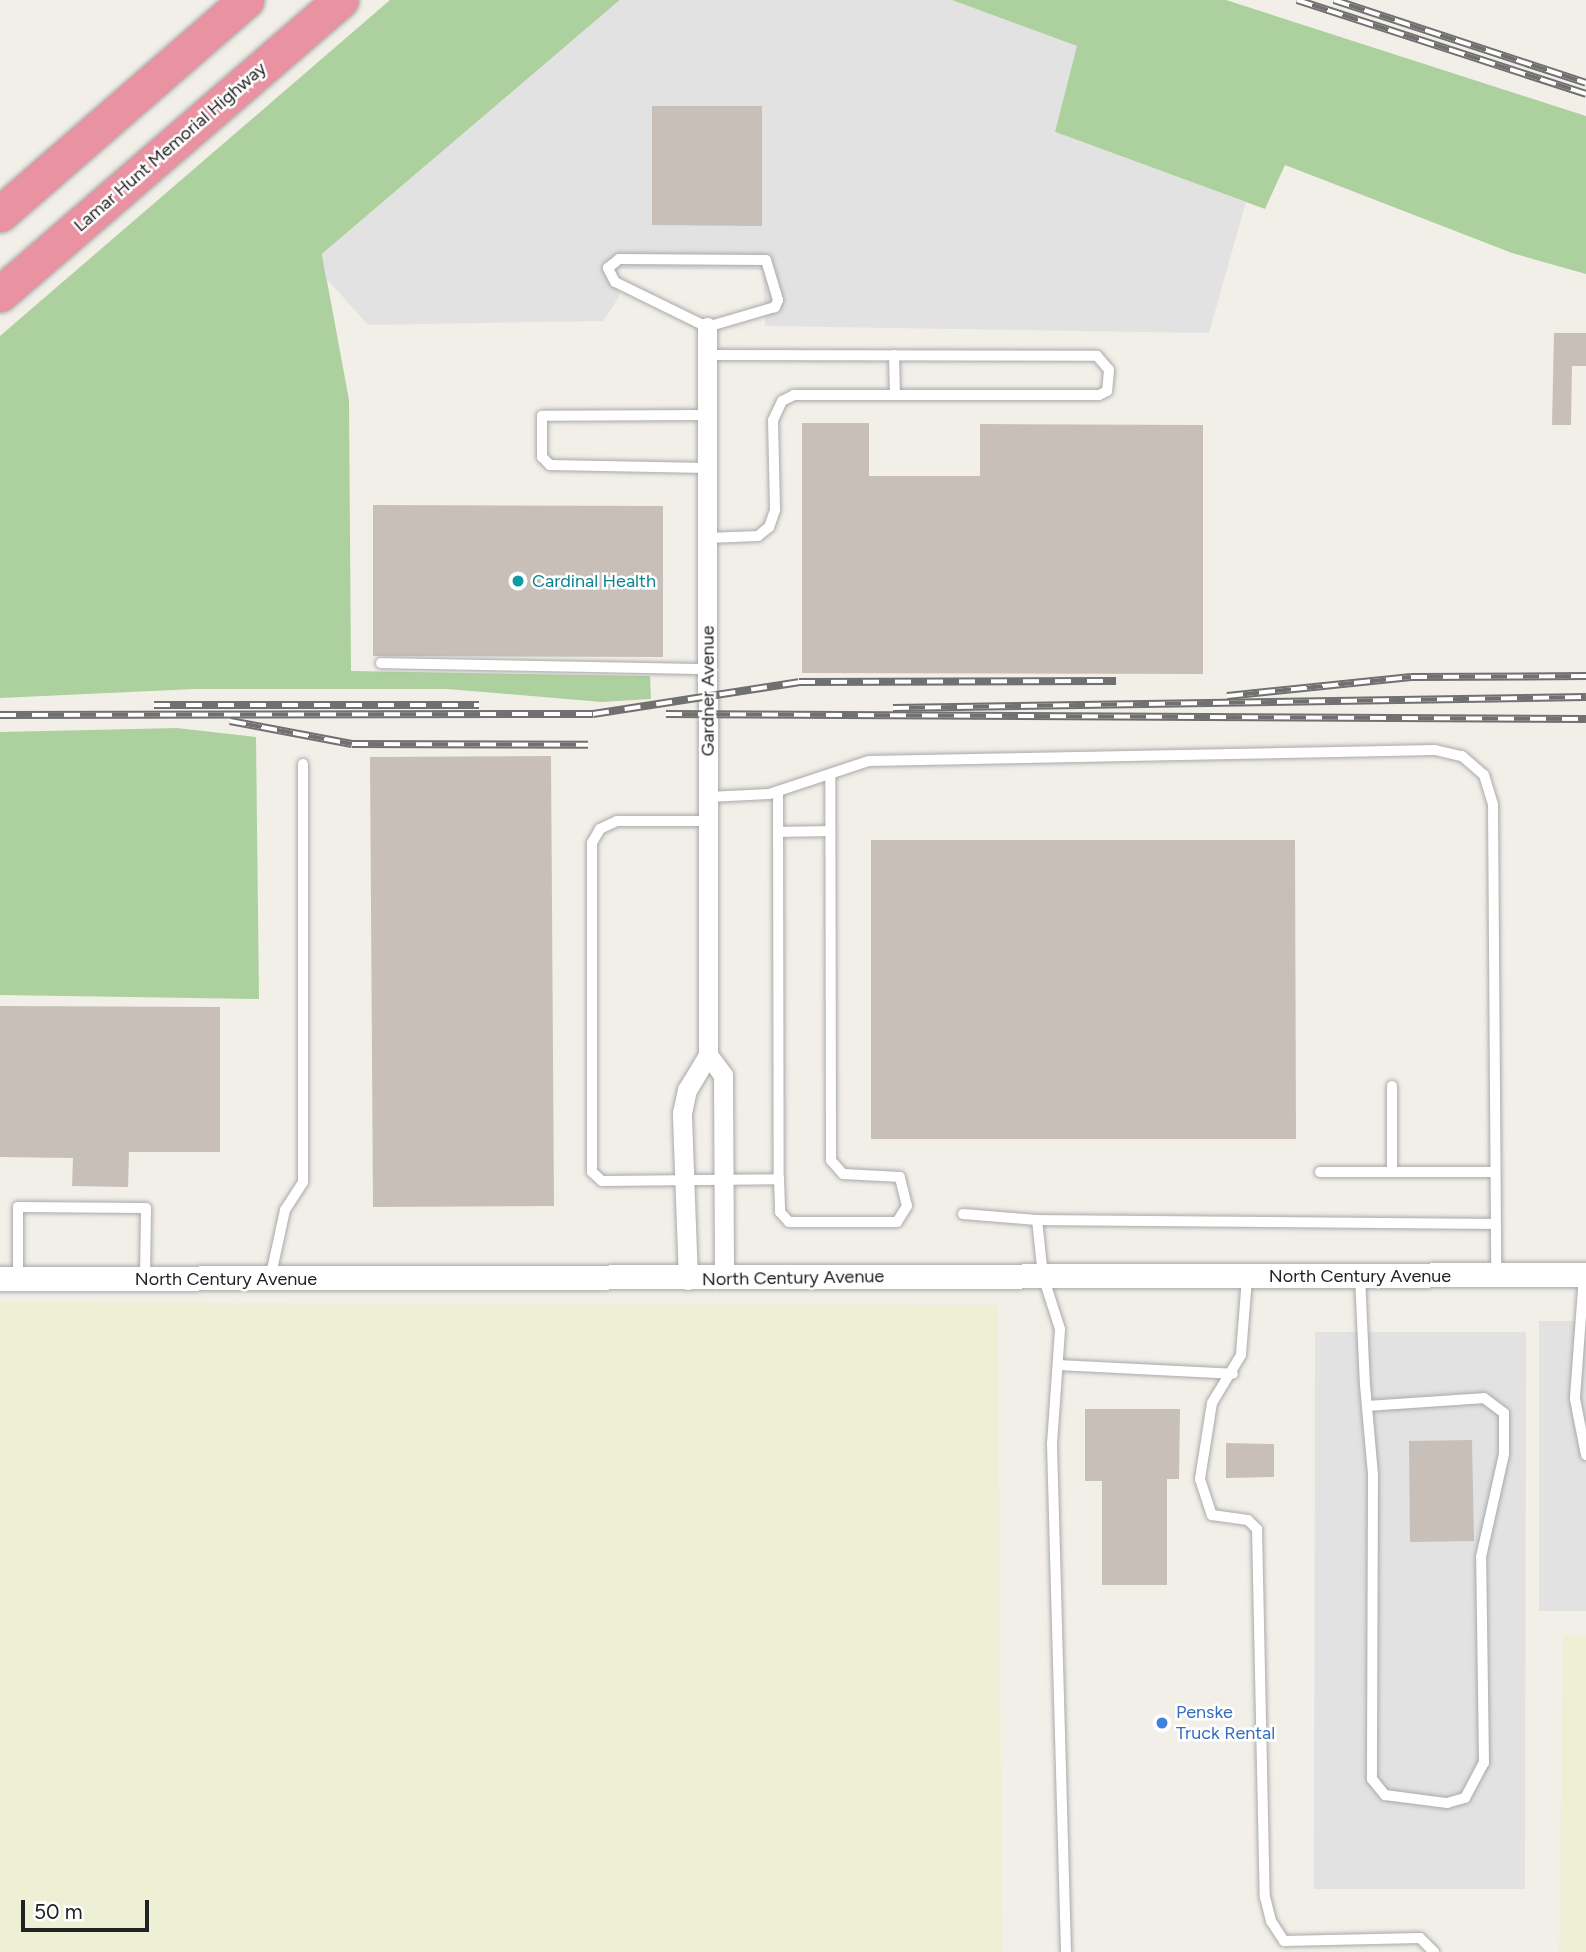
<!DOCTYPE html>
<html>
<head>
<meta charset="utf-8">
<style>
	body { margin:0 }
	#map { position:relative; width:1586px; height:1952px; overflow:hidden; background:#f2efe9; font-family:Figtree,sans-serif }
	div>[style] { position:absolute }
	.farmland>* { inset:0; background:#eef0d5 }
	.forest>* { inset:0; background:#add19e }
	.parking>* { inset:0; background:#e2e2e2 }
	.building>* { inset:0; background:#c7bfb8 }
	.roads { filter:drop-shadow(0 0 2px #a9a9a9) drop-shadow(0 0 2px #a9a9a9) }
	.service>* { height:10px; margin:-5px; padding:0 5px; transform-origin:5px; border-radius:5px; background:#fff }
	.minor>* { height:19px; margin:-9.5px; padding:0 9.5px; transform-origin:9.5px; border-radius:9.5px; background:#fff }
	.tertiary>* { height:24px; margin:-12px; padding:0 12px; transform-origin:12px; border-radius:12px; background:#fff }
	.motorway>* { height:35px; margin:-17.5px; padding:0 17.5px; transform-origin:17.5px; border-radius:17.5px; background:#e892a2 }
	.rail>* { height:8px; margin-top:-4px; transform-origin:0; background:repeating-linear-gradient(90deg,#fff 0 16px,#707070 0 32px); box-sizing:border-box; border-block:2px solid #707070 }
	.dots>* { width:19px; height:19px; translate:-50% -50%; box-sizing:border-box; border:4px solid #fff; border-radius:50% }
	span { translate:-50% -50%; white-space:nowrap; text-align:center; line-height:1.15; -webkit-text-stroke:5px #fff; paint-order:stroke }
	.street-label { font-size:18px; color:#222 }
	.culture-label { font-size:18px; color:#0d838f }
	.left { translate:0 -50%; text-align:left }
	.shop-label { font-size:18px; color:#366cbe }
	.scale { position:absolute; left:21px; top:1900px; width:128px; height:32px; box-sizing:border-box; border:4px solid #222; border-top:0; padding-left:9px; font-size:21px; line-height:24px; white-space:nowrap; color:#222; -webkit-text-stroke:5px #fff; paint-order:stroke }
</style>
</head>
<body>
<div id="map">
	<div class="farmland">
		<div style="clip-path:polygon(0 1302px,998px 1305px,1002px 1952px,0 1952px)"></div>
		<div style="clip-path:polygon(1586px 1635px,1586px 1952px,1559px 1952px,1563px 1636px)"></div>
	</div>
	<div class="forest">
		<div style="clip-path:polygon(390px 0,620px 0,322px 254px,349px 400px,351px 671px,650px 676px,651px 699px,602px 702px,447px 689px,195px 689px,0 698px,0 336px)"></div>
		<div style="clip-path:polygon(952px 0,1226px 0,1586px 116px,1586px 274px,1512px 253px,1285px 165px,1265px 209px,1055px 132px)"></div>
		<div style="clip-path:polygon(177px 728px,256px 737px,259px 999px,0 995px,0 732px)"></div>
	</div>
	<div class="parking">
		<div style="clip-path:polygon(620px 0,952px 0,1077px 46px,1055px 132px,1246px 202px,1209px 333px,765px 326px,763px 270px,618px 269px,619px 297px,603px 321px,368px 325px,326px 278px,322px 254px)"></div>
		<div style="clip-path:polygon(1539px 1321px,1586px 1321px,1586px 1611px,1539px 1611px)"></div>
		<div style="clip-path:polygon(1315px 1332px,1526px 1332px,1525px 1889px,1314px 1889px)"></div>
	</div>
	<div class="building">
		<div style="clip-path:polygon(652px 106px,762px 106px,762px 226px,652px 225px)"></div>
		<div style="clip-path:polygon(1554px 333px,1586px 333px,1586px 366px,1572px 366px,1571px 425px,1552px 425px)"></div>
		<div style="clip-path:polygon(802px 423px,869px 423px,869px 476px,980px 476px,980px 424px,1203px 425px,1203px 674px,802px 673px)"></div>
		<div style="clip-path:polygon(373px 505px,663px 506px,663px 657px,373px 656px)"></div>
		<div style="clip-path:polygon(551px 756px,554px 1206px,373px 1207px,370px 757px)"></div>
		<div style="clip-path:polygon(871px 840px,1295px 840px,1296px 1139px,871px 1139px)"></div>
		<div style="clip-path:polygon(0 1006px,220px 1007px,220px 1152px,129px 1152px,128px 1187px,72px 1186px,73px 1158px,0 1157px)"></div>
		<div style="clip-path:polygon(1085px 1409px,1180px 1409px,1179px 1479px,1167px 1479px,1167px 1585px,1102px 1585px,1102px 1481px,1085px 1481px)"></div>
		<div style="clip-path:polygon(1472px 1440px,1474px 1541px,1410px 1542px,1409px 1441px)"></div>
		<div style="clip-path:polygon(1226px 1443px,1274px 1444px,1274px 1477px,1226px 1478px)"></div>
	</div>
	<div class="roads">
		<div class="service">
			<div style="left:619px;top:259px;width:147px;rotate:0.4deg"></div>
			<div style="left:766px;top:260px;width:42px;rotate:73.3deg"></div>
			<div style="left:778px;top:300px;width:8px;rotate:113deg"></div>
			<div style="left:775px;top:307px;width:71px;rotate:163.6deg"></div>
			<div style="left:707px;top:327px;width:102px;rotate:-153.9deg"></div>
			<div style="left:615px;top:282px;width:16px;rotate:-117deg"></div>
			<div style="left:608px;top:268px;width:14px;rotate:-39deg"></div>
			<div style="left:707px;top:355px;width:390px;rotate:0.1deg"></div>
			<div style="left:1097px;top:356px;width:18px;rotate:49deg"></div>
			<div style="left:1109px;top:370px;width:21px;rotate:95deg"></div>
			<div style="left:1107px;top:391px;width:9px;rotate:153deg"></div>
			<div style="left:1099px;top:395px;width:305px;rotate:180deg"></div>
			<div style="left:794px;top:395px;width:13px;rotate:153deg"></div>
			<div style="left:782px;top:401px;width:21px;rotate:115deg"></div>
			<div style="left:773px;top:420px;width:90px;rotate:88.7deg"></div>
			<div style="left:775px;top:510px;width:18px;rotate:109deg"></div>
			<div style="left:769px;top:527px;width:14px;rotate:141deg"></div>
			<div style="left:758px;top:536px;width:50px;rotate:177.7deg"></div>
			<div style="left:894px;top:355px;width:40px;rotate:88.6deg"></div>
			<div style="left:707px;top:415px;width:165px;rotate:179.7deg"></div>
			<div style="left:542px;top:416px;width:41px;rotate:90deg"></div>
			<div style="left:542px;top:457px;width:11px;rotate:45deg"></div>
			<div style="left:550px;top:465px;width:157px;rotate:1.1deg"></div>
			<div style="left:381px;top:663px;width:327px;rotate:1.1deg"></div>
			<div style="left:778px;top:791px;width:388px;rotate:89.9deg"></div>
			<div style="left:708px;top:797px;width:61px;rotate:-2.8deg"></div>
			<div style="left:769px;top:794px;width:105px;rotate:-18.3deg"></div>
			<div style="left:869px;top:761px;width:566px;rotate:-1.11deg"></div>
			<div style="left:1435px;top:750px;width:28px;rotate:13deg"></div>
			<div style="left:1462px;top:756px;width:29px;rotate:41deg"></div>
			<div style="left:1484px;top:775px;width:31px;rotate:73deg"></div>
			<div style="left:1493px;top:805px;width:470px;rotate:89.6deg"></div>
			<div style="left:708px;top:821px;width:91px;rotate:180deg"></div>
			<div style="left:617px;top:821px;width:19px;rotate:155deg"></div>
			<div style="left:600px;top:829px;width:16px;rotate:120deg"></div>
			<div style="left:592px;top:843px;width:329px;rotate:90deg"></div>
			<div style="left:592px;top:1172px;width:13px;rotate:42deg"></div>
			<div style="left:602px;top:1181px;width:177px;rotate:-0.6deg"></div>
			<div style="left:779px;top:1179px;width:33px;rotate:88deg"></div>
			<div style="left:780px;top:1212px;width:13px;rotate:48deg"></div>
			<div style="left:789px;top:1222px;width:108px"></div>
			<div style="left:897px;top:1222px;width:19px;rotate:-58deg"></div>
			<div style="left:907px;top:1206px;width:30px;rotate:-104deg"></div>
			<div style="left:900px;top:1177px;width:57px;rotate:-177deg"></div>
			<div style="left:843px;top:1174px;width:18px;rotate:-131deg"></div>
			<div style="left:831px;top:1160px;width:386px;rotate:-90.1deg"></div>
			<div style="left:778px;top:832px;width:52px;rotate:-1.1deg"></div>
			<div style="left:1392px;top:1171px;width:85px;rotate:-90deg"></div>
			<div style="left:1320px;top:1172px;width:175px"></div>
			<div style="left:963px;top:1214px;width:74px;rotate:4.6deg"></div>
			<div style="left:1584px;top:1275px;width:124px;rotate:94.2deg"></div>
			<div style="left:1575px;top:1399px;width:57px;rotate:78.9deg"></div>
			<div style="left:1360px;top:1276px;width:109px;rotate:87.4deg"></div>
			<div style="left:1365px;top:1385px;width:90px;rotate:84.9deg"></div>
			<div style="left:1373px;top:1475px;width:304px;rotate:90.2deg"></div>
			<div style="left:1372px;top:1779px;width:21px;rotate:51deg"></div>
			<div style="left:1385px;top:1795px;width:63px;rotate:7.4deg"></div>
			<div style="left:1447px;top:1803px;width:19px;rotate:-16deg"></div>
			<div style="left:1465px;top:1798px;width:40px;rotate:-62deg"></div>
			<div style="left:1484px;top:1763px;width:206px;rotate:-90.8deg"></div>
			<div style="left:1481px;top:1557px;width:106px;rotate:-77.4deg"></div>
			<div style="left:1504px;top:1454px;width:41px;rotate:-90deg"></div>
			<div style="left:1504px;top:1413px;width:25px;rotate:-143deg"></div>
			<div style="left:1484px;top:1398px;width:116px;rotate:176.1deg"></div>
			<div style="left:18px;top:1278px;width:71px;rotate:-90deg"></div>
			<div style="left:18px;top:1207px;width:128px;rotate:0.4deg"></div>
			<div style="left:146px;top:1208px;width:71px;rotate:90.8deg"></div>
			<div style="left:1247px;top:1278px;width:77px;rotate:94.5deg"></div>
			<div style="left:1241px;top:1355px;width:56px;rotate:121.1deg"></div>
			<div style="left:1212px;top:1403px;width:77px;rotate:99deg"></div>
			<div style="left:1200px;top:1479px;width:38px;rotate:72deg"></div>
			<div style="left:1212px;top:1515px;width:36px;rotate:8deg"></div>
			<div style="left:1248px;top:1520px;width:13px;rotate:45deg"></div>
			<div style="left:1257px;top:1529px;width:368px;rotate:88.8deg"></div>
			<div style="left:1265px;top:1897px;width:25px;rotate:76deg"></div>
			<div style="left:1271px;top:1921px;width:24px;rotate:57deg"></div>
			<div style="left:1284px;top:1941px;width:136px;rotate:-1.3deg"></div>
			<div style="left:1420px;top:1938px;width:20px;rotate:45deg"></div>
			<div style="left:270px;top:1279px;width:71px;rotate:-77.7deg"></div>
			<div style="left:285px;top:1210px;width:33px;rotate:-57deg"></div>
			<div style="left:303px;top:1182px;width:418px;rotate:-90deg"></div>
			<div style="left:1058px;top:1365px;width:175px;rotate:2.9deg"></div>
			<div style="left:1066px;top:1952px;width:508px;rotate:-91.58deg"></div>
			<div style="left:1052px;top:1444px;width:115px;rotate:-86deg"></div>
			<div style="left:1060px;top:1329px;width:56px;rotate:-107.8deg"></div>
			<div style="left:1043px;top:1276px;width:56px;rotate:-96.1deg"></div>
			<div style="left:1037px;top:1220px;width:458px;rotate:0.5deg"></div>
		</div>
		<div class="minor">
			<div style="left:707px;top:327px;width:728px;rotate:89.92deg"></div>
			<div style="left:708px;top:1055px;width:25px;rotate:53deg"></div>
			<div style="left:723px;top:1075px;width:202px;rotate:89.7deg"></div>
			<div style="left:688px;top:1280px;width:167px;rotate:-92.1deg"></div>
			<div style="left:682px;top:1113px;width:24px;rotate:-78deg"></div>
			<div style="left:687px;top:1090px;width:41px;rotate:-59deg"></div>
		</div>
		<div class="tertiary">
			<div style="left:0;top:1279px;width:1586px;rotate:-0.14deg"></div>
		</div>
		<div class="motorway">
			<div style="left:0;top:214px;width:326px;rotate:-41deg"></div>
			<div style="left:0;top:294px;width:450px;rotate:-40.8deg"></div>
		</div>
	</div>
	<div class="rail">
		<div style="left:1297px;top:0;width:304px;rotate:18deg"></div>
		<div style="left:1334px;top:0;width:265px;rotate:18.2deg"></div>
		<div style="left:1227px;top:696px;width:185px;rotate:-5.9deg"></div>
		<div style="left:1411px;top:677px;width:175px;rotate:-0.3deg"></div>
		<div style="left:154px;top:705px;width:325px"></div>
		<div style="left:893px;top:708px;width:693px;rotate:-0.91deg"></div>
		<div style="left:666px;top:714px;width:920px;rotate:0.31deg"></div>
		<div style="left:0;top:715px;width:593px;rotate:-0.1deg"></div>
		<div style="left:593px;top:714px;width:208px;rotate:-8.8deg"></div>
		<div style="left:799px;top:682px;width:317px;rotate:-0.2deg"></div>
		<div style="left:230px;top:721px;width:124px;rotate:10.7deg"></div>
		<div style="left:352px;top:744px;width:236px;rotate:0.2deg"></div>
	</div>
	<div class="dots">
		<div style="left:518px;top:581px;background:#0f9aa8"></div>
		<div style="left:1162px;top:1723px;background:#3f7fe0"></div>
	</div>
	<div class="street-label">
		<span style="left:170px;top:147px;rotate:-41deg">Lamar Hunt Memorial Highway</span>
		<span style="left:708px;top:691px;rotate:-90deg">Gardner Avenue</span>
		<span style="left:1360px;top:1276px">North Century Avenue</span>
		<span style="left:793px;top:1278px;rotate:-1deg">North Century Avenue</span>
		<span style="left:226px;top:1279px">North Century Avenue</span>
	</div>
	<div class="culture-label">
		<span class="left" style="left:532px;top:581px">Cardinal Health</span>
	</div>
	<div class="shop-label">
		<span class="left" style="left:1176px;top:1723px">Penske<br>Truck Rental</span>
	</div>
	<div class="scale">50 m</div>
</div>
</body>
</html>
